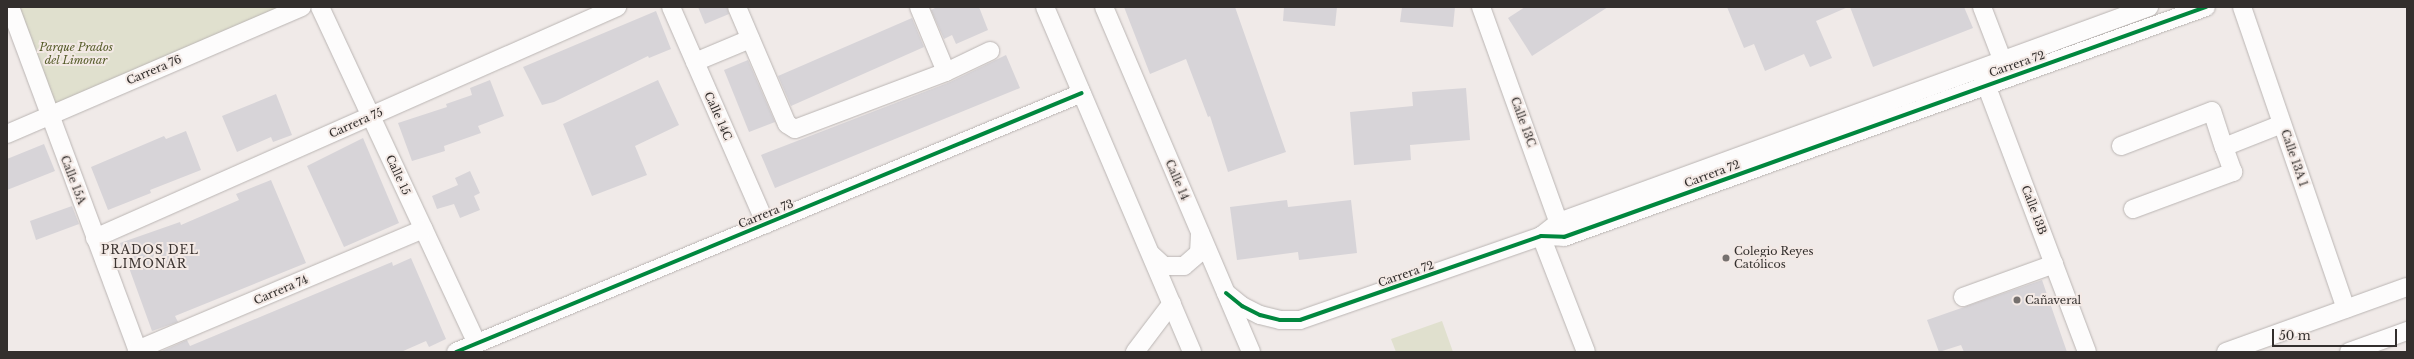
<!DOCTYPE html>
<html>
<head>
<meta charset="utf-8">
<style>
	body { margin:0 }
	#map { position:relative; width:2414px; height:359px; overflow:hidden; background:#f0eae8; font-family:"Libre Baskerville",serif }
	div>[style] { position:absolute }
	.green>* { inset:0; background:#e0e0ce }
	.building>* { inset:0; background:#d7d4d8 }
	.roads { filter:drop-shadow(0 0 1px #bab5b3) drop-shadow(0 0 1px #bab5b3) }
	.minor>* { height:18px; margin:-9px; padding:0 9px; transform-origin:9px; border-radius:9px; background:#fdfcfc }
	.cycleway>* { height:4px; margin:-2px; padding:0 2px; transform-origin:2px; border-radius:2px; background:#00873e }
	.dots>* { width:11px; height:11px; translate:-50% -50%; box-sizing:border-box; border:2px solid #f3e9e5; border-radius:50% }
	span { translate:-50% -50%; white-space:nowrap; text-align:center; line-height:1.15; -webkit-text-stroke:4px #f3e9e5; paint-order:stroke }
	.park-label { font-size:11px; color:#565c2a; font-style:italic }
	.street-label { font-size:11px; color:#332f2d }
	.poi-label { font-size:11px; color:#332f2d }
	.left { translate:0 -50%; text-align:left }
	.neighbourhood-label { font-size:12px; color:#3c3431; letter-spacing:1px }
	.frame { position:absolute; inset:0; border:8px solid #332f2d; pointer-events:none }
	.scale { position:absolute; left:2272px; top:329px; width:125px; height:18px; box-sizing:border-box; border:2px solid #332f2d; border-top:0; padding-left:5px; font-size:12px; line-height:14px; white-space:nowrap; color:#332f2d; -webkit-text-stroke:3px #f3e9e5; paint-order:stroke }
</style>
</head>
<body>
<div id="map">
	<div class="green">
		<div style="clip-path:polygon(10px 7px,302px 7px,49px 116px)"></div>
		<div style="clip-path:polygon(1442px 321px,1453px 352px,1396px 352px,1391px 339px)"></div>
	</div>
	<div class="building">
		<div style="clip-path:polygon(698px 7px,727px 7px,729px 14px,705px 24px)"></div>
		<div style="clip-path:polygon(937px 7px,979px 7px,988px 30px,956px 44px,952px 35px,944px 39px,931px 10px)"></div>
		<div style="clip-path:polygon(1124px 7px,1235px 7px,1286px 152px,1228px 172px,1210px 116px,1208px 117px,1186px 59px,1150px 74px)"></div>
		<div style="clip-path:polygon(1284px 7px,1337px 7px,1335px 26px,1283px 21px)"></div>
		<div style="clip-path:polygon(1402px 7px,1455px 7px,1453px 27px,1400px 22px)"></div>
		<div style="clip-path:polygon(1525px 7px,1608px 7px,1532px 56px,1508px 18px)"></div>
		<div style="clip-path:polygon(1727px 7px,1848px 7px,1816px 21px,1832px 58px,1810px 67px,1804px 54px,1765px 71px,1754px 44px,1744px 48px)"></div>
		<div style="clip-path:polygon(1850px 7px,1964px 7px,1973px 28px,1873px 67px)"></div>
		<div style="clip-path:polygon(656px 11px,671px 49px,649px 58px,648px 56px,554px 102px,542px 105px,523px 67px)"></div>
		<div style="clip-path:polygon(912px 18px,924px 47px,791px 106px,778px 76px)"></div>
		<div style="clip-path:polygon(1006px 55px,1020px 88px,775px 188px,761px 155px,950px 82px)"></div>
		<div style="clip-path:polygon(748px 60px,775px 122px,749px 132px,724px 70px)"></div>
		<div style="clip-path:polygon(490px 80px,504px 116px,478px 126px,481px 133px,444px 146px,445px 151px,412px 161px,398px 123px,447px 107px,446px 104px,472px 95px,470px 88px)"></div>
		<div style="clip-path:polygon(658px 80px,679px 125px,635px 146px,647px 175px,592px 196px,563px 124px)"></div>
		<div style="clip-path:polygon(1466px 88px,1470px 140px,1410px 145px,1411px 160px,1354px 165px,1350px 112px,1413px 106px,1412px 92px)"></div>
		<div style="clip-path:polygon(276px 94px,292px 135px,273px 142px,271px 137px,237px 152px,222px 116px)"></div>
		<div style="clip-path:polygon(186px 131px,201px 170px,150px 190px,151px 193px,108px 210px,91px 167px,164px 136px,166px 139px)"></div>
		<div style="clip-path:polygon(363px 138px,399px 223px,344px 247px,307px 166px)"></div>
		<div style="clip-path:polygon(44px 144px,55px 171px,7px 190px,7px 159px)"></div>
		<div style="clip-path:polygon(470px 171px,480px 193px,474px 196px,480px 210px,460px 218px,454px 204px,437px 209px,432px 196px,458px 185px,455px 178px)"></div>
		<div style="clip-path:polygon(271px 180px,306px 263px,175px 316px,178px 322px,152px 331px,120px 243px,180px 222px,181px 225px,239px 200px,236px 194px)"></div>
		<div style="clip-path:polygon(1287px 200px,1288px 207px,1351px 200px,1357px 253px,1299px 260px,1298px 252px,1237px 260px,1230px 207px)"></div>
		<div style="clip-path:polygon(72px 206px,79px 224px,36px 240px,30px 221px)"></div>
		<div style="clip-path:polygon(411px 258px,446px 339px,429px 347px,426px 341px,401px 352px,162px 351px,187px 340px,190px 346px,392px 262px,393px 266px)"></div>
		<div style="clip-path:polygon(2042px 280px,2067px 352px,1964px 352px,1961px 345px,1939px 352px,1927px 320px)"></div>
	</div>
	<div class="roads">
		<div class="minor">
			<div style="left:10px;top:7px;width:368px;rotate:69.6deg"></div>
			<div style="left:320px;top:7px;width:371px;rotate:65deg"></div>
			<div style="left:671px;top:7px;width:237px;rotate:66.4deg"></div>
			<div style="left:737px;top:7px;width:127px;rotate:66.9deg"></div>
			<div style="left:787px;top:124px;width:9px;rotate:32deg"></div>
			<div style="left:795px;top:129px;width:161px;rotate:-20.7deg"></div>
			<div style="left:946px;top:72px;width:49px;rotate:-25.5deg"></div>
			<div style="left:919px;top:7px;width:70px;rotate:67.4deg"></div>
			<div style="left:1045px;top:7px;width:375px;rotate:66.9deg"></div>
			<div style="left:1104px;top:7px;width:375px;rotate:66.9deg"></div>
			<div style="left:1481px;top:7px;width:239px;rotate:70.2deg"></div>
			<div style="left:1982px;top:7px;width:56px;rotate:69deg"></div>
			<div style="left:2242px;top:7px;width:319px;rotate:71deg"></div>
			<div style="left:695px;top:62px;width:60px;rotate:-22.7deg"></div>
			<div style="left:1982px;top:74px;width:297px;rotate:69.3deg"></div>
			<div style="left:7px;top:134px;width:321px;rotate:-23.3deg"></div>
			<div style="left:2121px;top:146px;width:97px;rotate:-21deg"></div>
			<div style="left:2212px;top:111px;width:38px;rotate:72deg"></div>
			<div style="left:2133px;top:209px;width:107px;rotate:-20.3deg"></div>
			<div style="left:2233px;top:172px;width:27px;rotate:-110deg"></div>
			<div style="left:2224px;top:147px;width:62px;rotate:-21.6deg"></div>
			<div style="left:1541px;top:236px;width:23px;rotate:-38deg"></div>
			<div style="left:1559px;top:222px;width:628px;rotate:-20.02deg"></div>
			<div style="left:1541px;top:236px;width:124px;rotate:68.8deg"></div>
			<div style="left:95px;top:238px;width:571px;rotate:-23.87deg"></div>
			<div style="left:1152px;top:255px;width:16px;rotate:43deg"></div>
			<div style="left:1164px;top:266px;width:20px"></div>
			<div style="left:1184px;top:266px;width:20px;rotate:-41deg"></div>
			<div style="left:1199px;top:253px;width:20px;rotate:-87deg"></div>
			<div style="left:1226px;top:293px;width:21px;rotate:39deg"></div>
			<div style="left:1242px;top:306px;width:20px;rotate:27deg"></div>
			<div style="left:1260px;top:315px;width:21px;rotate:14deg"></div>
			<div style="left:1280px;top:320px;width:20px"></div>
			<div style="left:1300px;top:320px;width:255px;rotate:-19.2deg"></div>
			<div style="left:1541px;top:236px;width:23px;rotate:2deg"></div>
			<div style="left:1564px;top:237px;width:682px;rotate:-19.71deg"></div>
			<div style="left:1963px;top:297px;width:97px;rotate:-19.9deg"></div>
			<div style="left:137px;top:350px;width:311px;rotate:-22.9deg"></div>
			<div style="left:456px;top:352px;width:677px;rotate:-22.48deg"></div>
			<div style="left:1135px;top:352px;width:61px;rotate:-52.9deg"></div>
			<div style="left:2226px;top:352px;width:192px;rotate:-19.8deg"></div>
			<div style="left:2349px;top:352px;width:62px;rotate:-19.9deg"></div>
		</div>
	</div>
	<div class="cycleway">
		<div style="left:1226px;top:293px;width:21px;rotate:39deg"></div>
		<div style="left:1242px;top:306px;width:20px;rotate:27deg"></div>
		<div style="left:1260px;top:315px;width:21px;rotate:14deg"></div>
		<div style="left:1280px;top:320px;width:20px"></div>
		<div style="left:1300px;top:320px;width:255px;rotate:-19.2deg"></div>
		<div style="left:1541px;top:236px;width:23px;rotate:2deg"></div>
		<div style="left:1564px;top:237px;width:682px;rotate:-19.71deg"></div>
		<div style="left:456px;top:352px;width:677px;rotate:-22.48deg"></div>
	</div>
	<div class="dots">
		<div style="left:1726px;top:258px;background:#75706e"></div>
		<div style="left:2017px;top:300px;background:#75706e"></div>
	</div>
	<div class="park-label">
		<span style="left:76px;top:54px">Parque Prados<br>del Limonar</span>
	</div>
	<div class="street-label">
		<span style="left:2017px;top:64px;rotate:-19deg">Carrera 72</span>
		<span style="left:154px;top:70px;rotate:-23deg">Carrera 76</span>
		<span style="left:718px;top:116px;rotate:66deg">Calle 14C</span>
		<span style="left:1523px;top:122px;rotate:70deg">Calle 13C</span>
		<span style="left:356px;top:123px;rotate:-24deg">Carrera 75</span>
		<span style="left:2294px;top:158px;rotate:71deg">Calle 13A 1</span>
		<span style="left:1712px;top:174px;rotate:-20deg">Carrera 72</span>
		<span style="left:398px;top:175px;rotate:65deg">Calle 15</span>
		<span style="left:73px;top:180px;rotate:69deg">Calle 15A</span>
		<span style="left:1177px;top:180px;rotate:67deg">Calle 14</span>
		<span style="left:2034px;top:210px;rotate:69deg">Calle 13B</span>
		<span style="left:766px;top:214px;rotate:-22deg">Carrera 73</span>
		<span style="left:1406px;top:274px;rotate:-19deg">Carrera 72</span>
		<span style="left:281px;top:290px;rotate:-23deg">Carrera 74</span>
	</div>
	<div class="poi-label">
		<span class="left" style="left:1734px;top:258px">Colegio Reyes<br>Católicos</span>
		<span class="left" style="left:2025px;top:300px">Cañaveral</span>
	</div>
	<div class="neighbourhood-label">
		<span style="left:150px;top:257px">PRADOS DEL<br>LIMONAR</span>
	</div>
	<div class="frame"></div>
	<div class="scale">50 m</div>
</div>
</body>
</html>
